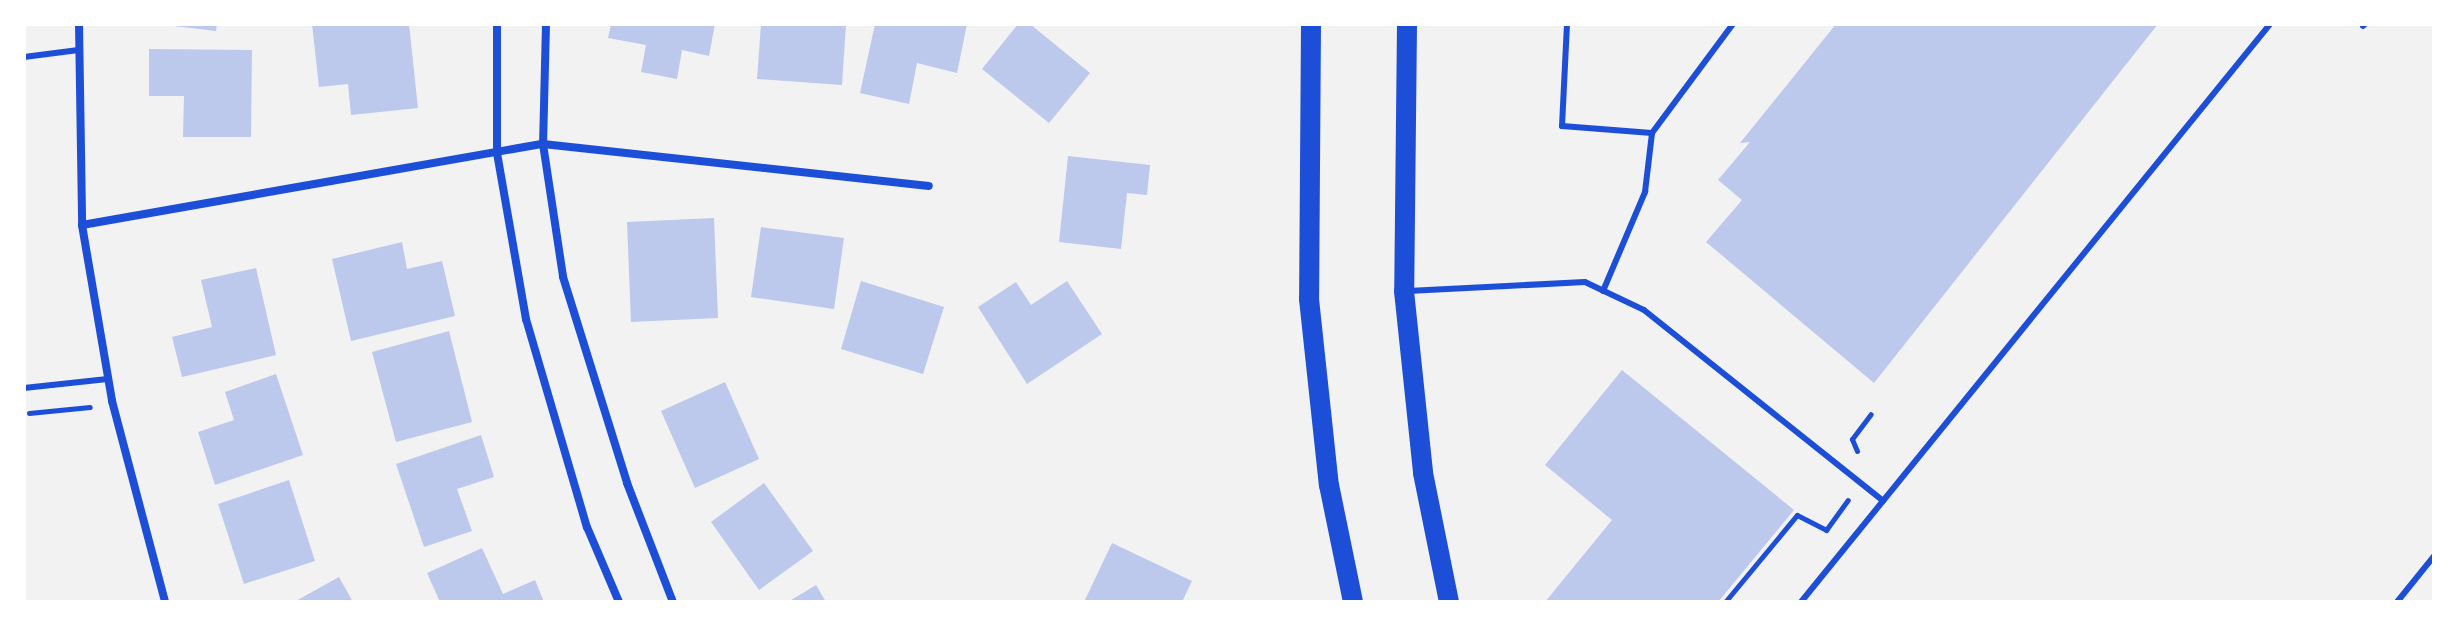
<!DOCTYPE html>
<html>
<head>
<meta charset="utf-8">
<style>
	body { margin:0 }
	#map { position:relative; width:2458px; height:626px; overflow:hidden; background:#f2f2f2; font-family:Lato,sans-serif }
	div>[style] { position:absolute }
	.building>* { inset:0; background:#bdc9ec }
	.path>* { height:5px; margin:-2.5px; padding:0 2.5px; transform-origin:2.5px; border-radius:2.5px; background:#1d4ed8 }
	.service>* { height:6px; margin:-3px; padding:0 3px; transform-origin:3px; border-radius:3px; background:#1d4ed8 }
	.minor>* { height:8px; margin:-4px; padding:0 4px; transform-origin:4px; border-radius:4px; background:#1d4ed8 }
	.primary>* { height:20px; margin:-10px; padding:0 10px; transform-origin:10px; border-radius:10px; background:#1d4ed8 }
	span { translate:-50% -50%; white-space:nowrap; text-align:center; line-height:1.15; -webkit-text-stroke:6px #fff; paint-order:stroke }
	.frame { position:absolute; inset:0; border:26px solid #fff; pointer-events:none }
</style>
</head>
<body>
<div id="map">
	<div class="building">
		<div style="clip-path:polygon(157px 24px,217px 24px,216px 31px)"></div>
		<div style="clip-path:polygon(312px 24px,409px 24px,418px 108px,351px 115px,348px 84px,319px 87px)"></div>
		<div style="clip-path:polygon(611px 24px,715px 24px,709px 56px,682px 50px,677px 79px,641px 72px,646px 45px,608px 38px)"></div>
		<div style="clip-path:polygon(761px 24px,846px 24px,842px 85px,757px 79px)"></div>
		<div style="clip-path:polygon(875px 24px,967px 24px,957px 73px,917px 63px,909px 104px,860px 93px)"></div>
		<div style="clip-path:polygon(1018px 24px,1030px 24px,1090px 73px,1049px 123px,982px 69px)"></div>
		<div style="clip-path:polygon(1836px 24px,2158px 24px,1874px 383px,1706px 242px,1742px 200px,1718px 180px,1750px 142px,1740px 143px)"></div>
		<div style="clip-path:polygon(149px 49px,252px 50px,251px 137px,183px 137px,184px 96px,149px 96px)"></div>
		<div style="clip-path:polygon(1068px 156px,1150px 165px,1147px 195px,1127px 193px,1121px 249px,1059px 242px)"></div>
		<div style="clip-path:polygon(714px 218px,718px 318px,631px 322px,627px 222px)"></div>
		<div style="clip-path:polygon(761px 227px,844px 238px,834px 309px,751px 297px)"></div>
		<div style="clip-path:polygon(402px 242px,407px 269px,442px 261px,455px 316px,351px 341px,332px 259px)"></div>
		<div style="clip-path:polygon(256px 268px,276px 355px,182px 377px,172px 337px,212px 327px,201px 280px)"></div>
		<div style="clip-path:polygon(861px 281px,944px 307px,923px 374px,841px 349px)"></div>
		<div style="clip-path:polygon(1067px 281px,1102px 334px,1027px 384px,978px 307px,1016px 282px,1031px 305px)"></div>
		<div style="clip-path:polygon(449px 331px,472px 422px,396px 442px,372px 352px)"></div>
		<div style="clip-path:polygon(1622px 370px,1794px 510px,1718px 602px,1545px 602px,1612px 520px,1545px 465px)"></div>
		<div style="clip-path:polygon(276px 374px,303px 455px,215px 485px,198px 432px,234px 420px,225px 392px)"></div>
		<div style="clip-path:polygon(725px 382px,759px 459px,695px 488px,661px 411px)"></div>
		<div style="clip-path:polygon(481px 435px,494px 477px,457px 489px,472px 531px,424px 547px,396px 464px)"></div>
		<div style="clip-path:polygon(289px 480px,315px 561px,244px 584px,218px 504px)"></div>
		<div style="clip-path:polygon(764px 483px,813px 551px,759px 590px,711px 522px)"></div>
		<div style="clip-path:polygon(1112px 543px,1192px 581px,1182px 602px,1084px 602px)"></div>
		<div style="clip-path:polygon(482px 548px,503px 594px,535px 580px,544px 602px,440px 602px,427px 573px)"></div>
		<div style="clip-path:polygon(339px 577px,353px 602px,294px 602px)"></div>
		<div style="clip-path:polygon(816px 585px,826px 602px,788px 602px)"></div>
	</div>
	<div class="path">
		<div style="left:29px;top:413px;width:61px;rotate:-5.6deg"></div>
		<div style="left:1857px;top:451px;width:13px;rotate:-113deg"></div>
		<div style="left:1852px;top:439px;width:31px;rotate:-53deg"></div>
		<div style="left:1725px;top:602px;width:113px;rotate:-50.4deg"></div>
		<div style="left:1797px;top:515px;width:33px;rotate:27deg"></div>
		<div style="left:1826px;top:530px;width:37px;rotate:-54deg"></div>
	</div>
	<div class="service">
		<div style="left:1567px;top:24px;width:102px;rotate:92.8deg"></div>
		<div style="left:1562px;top:126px;width:90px;rotate:4.4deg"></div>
		<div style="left:2363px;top:26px;width:3px;rotate:-45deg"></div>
		<div style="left:24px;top:57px;width:55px;rotate:-7.3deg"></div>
		<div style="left:1408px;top:291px;width:177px;rotate:-2.9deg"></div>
		<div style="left:1585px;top:282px;width:65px;rotate:25.4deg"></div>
		<div style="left:1644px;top:310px;width:306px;rotate:38.6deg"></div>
		<div style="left:1603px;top:291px;width:108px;rotate:-67deg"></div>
		<div style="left:1645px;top:192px;width:59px;rotate:-83.2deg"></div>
		<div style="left:1652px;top:133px;width:136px;rotate:-53.4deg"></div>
		<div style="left:24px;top:388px;width:84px;rotate:-6.1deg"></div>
		<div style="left:1801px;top:602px;width:744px;rotate:-50.94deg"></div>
		<div style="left:2397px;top:602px;width:59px;rotate:-51.2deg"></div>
	</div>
	<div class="minor">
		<div style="left:79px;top:24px;width:201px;rotate:89.1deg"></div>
		<div style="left:82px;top:225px;width:179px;rotate:80.3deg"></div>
		<div style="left:112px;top:401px;width:208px;rotate:75.2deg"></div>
		<div style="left:497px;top:24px;width:129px;rotate:90deg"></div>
		<div style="left:497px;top:153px;width:169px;rotate:80.1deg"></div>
		<div style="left:526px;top:319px;width:217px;rotate:73.7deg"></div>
		<div style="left:587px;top:527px;width:82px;rotate:66.9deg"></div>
		<div style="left:546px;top:24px;width:120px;rotate:91.4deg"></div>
		<div style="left:543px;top:144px;width:134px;rotate:81.4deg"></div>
		<div style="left:563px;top:277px;width:216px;rotate:72.7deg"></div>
		<div style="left:627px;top:483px;width:128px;rotate:68.9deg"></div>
		<div style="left:82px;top:225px;width:468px;rotate:-10deg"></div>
		<div style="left:543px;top:144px;width:388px;rotate:6.2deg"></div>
	</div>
	<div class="primary">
		<div style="left:1311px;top:24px;width:275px;rotate:90.4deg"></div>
		<div style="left:1309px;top:299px;width:187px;rotate:83.9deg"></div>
		<div style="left:1329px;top:485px;width:119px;rotate:78.4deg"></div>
		<div style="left:1407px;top:24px;width:267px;rotate:90.6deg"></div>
		<div style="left:1404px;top:291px;width:183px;rotate:84deg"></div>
		<div style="left:1423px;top:473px;width:132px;rotate:78.6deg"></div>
	</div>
	<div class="frame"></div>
</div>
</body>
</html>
